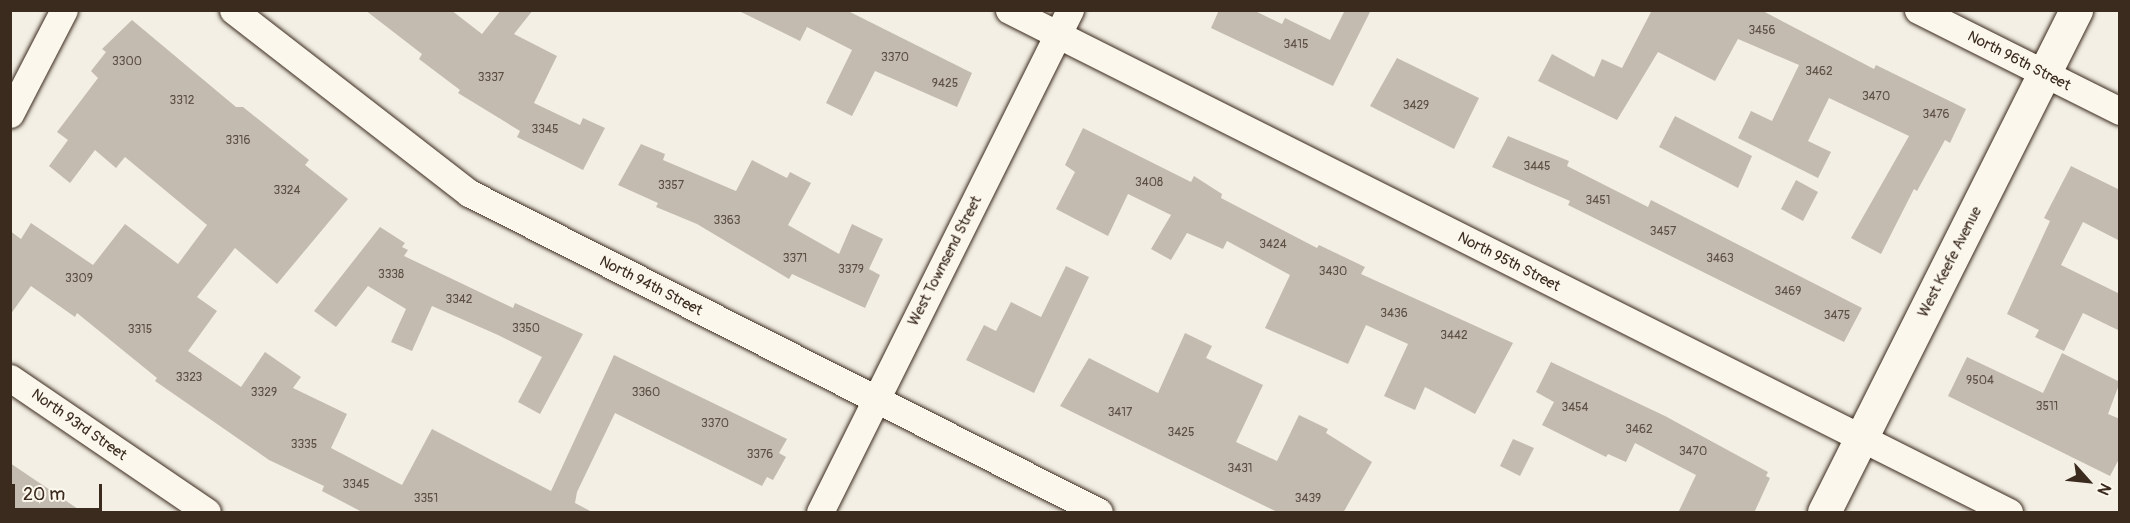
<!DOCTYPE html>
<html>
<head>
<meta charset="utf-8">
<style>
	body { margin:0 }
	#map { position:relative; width:2130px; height:523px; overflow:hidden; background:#f3efe4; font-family:Pangolin,sans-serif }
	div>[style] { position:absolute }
	.building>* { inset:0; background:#c3bbb0 }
	.roads { filter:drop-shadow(0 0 2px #3b2a1e) drop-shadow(0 0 2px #3b2a1e) }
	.street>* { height:27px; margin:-13.5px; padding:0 13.5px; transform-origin:13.5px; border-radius:13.5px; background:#fbf7ec }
	.secondary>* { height:33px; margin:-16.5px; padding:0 16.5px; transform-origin:16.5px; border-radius:16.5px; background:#fbf7ec }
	span { translate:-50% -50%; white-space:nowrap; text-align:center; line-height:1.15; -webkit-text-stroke:6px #fbf7ec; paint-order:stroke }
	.number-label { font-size:12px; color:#5d4e42 }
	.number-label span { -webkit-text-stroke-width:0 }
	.street-label { font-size:15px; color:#3b2a1e }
	.frame { position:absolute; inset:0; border:12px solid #3b2a1e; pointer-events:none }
	.north { position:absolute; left:2058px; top:451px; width:60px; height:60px; -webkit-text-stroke:4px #fbf7ec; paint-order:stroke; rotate:117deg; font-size:16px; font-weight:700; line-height:24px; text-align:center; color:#3b2a1e }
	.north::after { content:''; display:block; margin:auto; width:21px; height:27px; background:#3b2a1e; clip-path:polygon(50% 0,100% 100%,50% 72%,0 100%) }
	.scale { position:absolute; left:12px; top:484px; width:90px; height:27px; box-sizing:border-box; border:3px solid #3b2a1e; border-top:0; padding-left:8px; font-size:18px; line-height:21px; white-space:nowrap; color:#3b2a1e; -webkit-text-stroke:4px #fbf7ec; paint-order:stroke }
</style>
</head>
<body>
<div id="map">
	<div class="building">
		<div style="clip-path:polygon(365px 10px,451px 10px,482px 34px,501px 10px,533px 10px,514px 34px,557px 56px,534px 103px,580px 125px,583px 118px,605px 128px,583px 170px,517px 137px,520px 131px,458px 93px,460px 90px,419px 59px,422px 54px)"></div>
		<div style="clip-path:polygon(737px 10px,846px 10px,972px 73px,957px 107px,875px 71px,852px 116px,826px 103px,852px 50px,807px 27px,800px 41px)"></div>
		<div style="clip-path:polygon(1219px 10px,1253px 10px,1282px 24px,1285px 18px,1330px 40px,1345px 10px,1371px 10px,1333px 86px,1211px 28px)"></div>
		<div style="clip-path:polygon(1652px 10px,1761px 10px,1874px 69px,1876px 65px,1966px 109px,1950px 143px,1945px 140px,1917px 191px,1914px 189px,1881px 254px,1851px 238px,1909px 136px,1829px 98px,1808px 141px,1831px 152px,1818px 178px,1738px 138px,1751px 111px,1772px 121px,1799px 65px,1738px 39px,1715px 81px,1658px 52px,1617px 120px,1538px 81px,1552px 54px,1594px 77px,1602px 59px,1622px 68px)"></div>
		<div style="clip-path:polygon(132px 20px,236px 107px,243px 107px,309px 160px,305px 165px,348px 199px,277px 284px,235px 248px,197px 297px,217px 311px,188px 351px,241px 387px,265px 352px,301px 377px,293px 388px,347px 414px,331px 448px,402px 485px,432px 429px,551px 491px,614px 355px,787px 439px,779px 453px,786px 457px,773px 480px,767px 477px,762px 486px,615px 413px,577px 492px,575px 503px,594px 513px,364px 513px,322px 491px,324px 486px,269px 460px,155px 381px,157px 378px,77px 313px,75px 317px,31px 286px,10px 315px,10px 231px,21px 239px,31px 223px,93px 265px,125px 224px,178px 264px,207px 225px,125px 157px,116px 168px,95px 150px,70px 183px,49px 166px,68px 140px,57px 132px,98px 78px,91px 71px,106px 52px,102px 49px)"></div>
		<div style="clip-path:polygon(1397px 58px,1479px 98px,1454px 149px,1370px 106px)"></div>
		<div style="clip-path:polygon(1675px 116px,1752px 156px,1738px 188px,1659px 147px)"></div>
		<div style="clip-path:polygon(1083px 128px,1191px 182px,1194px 176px,1222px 194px,1221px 198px,1317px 248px,1319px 245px,1365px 267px,1361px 274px,1513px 343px,1475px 414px,1425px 387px,1415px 410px,1384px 396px,1408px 344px,1366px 325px,1348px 364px,1265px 328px,1290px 275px,1227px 241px,1223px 249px,1187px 233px,1171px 260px,1151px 249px,1171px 215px,1128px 194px,1108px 236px,1056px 209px,1075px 172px,1065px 165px)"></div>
		<div style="clip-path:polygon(1508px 136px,1569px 161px,1567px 166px,1648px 207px,1651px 200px,1862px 308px,1844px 342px,1568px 205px,1570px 201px,1492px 167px)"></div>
		<div style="clip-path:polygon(641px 144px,665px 154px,663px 160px,736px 191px,752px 160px,787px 178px,790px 172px,811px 183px,788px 225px,839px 254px,852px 224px,883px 239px,869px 269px,880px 275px,865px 308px,792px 274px,789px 279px,697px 224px,656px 207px,658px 203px,618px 185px)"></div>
		<div style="clip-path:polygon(2071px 166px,2120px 190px,2120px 241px,2083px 222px,2061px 265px,2120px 294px,2120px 331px,2083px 313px,2064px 351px,2035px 337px,2039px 330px,2007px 314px,2050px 221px,2044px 218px)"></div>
		<div style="clip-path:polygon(1796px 180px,1818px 192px,1803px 221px,1781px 209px)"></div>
		<div style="clip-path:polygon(380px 227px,405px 243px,402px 247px,408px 250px,404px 256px,513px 308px,515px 303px,583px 334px,540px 414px,518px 402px,542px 357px,498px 335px,432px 306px,412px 351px,391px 342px,406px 309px,368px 286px,336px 327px,314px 311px)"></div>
		<div style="clip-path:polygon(1066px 266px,1089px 277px,1034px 393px,966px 360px,984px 325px,996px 331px,1011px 302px,1041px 317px)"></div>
		<div style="clip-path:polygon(1185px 333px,1212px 346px,1206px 358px,1263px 385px,1236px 442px,1277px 461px,1299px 415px,1328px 429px,1326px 433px,1372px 462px,1343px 513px,1279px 513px,1060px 406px,1089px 358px,1158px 393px)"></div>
		<div style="clip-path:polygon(2062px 353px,2120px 382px,2108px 414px,2120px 419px,2120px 457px,2110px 476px,1948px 396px,1967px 357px,2043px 393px)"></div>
		<div style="clip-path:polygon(1551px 362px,1665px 416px,1768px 472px,1766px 476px,1770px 478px,1754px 513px,1678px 513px,1696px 475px,1635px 443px,1626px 462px,1608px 454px,1606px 457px,1542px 425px,1554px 402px,1536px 392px)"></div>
		<div style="clip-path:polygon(1513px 439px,1534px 448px,1520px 476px,1500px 466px)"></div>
		<div style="clip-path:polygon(10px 463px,84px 513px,10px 513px)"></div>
	</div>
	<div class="roads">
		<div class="street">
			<div style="left:233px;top:10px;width:299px;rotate:37.8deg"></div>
			<div style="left:469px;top:193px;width:706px;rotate:26.86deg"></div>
			<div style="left:1009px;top:10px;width:1119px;rotate:26.66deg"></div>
			<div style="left:1918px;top:10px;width:226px;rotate:26.6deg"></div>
			<div style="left:10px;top:114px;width:117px;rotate:-62.6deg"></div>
			<div style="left:10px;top:378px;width:238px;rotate:34.2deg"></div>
			<div style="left:820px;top:512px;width:561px;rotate:-63.53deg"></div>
		</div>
		<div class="secondary">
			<div style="left:1824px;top:512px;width:562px;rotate:-63.34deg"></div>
		</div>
	</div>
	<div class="number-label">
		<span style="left:1762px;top:31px">3456</span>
		<span style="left:1296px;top:45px">3415</span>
		<span style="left:895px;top:58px">3370</span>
		<span style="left:127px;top:62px">3300</span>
		<span style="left:1819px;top:72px">3462</span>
		<span style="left:491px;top:78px">3337</span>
		<span style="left:945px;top:84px">9425</span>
		<span style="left:1876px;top:97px">3470</span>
		<span style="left:182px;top:101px">3312</span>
		<span style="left:1416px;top:106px">3429</span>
		<span style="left:1936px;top:115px">3476</span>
		<span style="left:545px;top:130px">3345</span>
		<span style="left:238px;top:141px">3316</span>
		<span style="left:1537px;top:167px">3445</span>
		<span style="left:1149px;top:183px">3408</span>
		<span style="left:671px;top:186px">3357</span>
		<span style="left:287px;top:191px">3324</span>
		<span style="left:1598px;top:201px">3451</span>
		<span style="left:727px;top:221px">3363</span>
		<span style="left:1663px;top:232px">3457</span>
		<span style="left:1273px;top:245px">3424</span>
		<span style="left:795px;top:259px">3371</span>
		<span style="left:1720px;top:259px">3463</span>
		<span style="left:851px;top:270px">3379</span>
		<span style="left:1333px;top:272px">3430</span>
		<span style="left:391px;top:275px">3338</span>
		<span style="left:79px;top:279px">3309</span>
		<span style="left:1788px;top:292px">3469</span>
		<span style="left:459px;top:300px">3342</span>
		<span style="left:1394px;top:314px">3436</span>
		<span style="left:1837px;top:316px">3475</span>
		<span style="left:526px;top:329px">3350</span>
		<span style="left:140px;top:330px">3315</span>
		<span style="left:1454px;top:336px">3442</span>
		<span style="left:189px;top:378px">3323</span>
		<span style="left:1980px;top:381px">9504</span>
		<span style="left:264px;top:393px">3329</span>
		<span style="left:646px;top:393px">3360</span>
		<span style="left:2047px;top:407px">3511</span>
		<span style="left:1575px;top:408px">3454</span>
		<span style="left:1120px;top:413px">3417</span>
		<span style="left:715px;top:424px">3370</span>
		<span style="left:1639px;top:430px">3462</span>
		<span style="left:1181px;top:433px">3425</span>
		<span style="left:304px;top:445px">3335</span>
		<span style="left:1693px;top:452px">3470</span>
		<span style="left:760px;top:455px">3376</span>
		<span style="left:1240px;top:469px">3431</span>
		<span style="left:356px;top:485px">3345</span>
		<span style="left:426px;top:499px">3351</span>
		<span style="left:1308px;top:499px">3439</span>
	</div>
	<div class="street-label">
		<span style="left:2019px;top:61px;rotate:27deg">North 96th Street</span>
		<span style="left:945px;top:261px;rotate:-63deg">West Townsend Street</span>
		<span style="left:1509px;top:262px;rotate:27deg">North 95th Street</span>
		<span style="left:1950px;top:262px;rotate:-63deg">West Keefe Avenue</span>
		<span style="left:651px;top:286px;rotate:27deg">North 94th Street</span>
		<span style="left:79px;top:425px;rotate:35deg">North 93rd Street</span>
	</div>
	<div class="frame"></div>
	<div class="north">N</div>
	<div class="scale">20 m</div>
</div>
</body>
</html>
